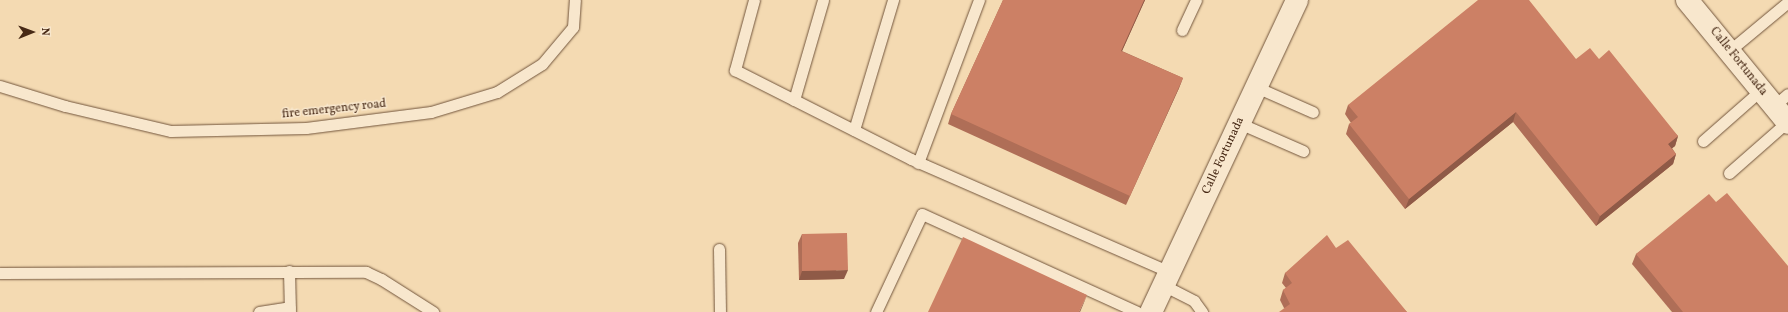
<!DOCTYPE html>
<html>
<head>
<meta charset="utf-8">
<style>
	body { margin:0 }
	#map { position:relative; width:1788px; height:312px; overflow:hidden; background:#f4dab2; font-family:Vollkorn,serif }
	div>[style] { position:absolute }
	.roads { filter:drop-shadow(0 0 1px #72553c) drop-shadow(0 0 1px #72553c) }
	.lane>* { height:11px; margin:-5.5px; padding:0 5.5px; transform-origin:5.5px; border-radius:5.5px; background:#f8e7cd }
	.street>* { height:22px; margin:-11px; padding:0 11px; transform-origin:11px; border-radius:11px; background:#f8e7cd }
	.wall>* { inset:0; background:#af6e57 }
	.shaded-wall>* { inset:0; background:#8f5a47 }
	.building>* { inset:0; background:#cc8065 }
	span { translate:-50% -50%; white-space:nowrap; text-align:center; line-height:1.15; -webkit-text-stroke:3px #f8e7cd; paint-order:stroke }
	.street-label { font-size:12px; color:#472915 }
	.north { position:absolute; left:12px; top:12px; width:40px; height:40px; -webkit-text-stroke:3px #f8e7cd; paint-order:stroke; rotate:89deg; font-size:11px; font-weight:700; line-height:16px; text-align:center; color:#472915 }
	.north::after { content:''; display:block; margin:auto; width:14px; height:18px; background:#472915; clip-path:polygon(50% 0,100% 100%,50% 72%,0 100%) }
</style>
</head>
<body>
<div id="map">
	<div class="roads">
		<div class="lane">
			<div style="left:754px;top:0;width:73px;rotate:105.2deg"></div>
			<div style="left:735px;top:70px;width:197px;rotate:26.8deg"></div>
			<div style="left:911px;top:159px;width:283px;rotate:23.6deg"></div>
			<div style="left:1182px;top:30px;width:33px;rotate:-65deg"></div>
			<div style="left:1729px;top:51px;width:77px;rotate:-39.7deg"></div>
			<div style="left:0;top:86px;width:68px;rotate:17.1deg"></div>
			<div style="left:65px;top:106px;width:109px;rotate:13.3deg"></div>
			<div style="left:171px;top:131px;width:135px;rotate:-1.3deg"></div>
			<div style="left:306px;top:128px;width:126px;rotate:-7.3deg"></div>
			<div style="left:431px;top:112px;width:69px;rotate:-16.9deg"></div>
			<div style="left:497px;top:92px;width:53px;rotate:-31.9deg"></div>
			<div style="left:542px;top:64px;width:48px;rotate:-50deg"></div>
			<div style="left:573px;top:27px;width:27px;rotate:-86deg"></div>
			<div style="left:1256px;top:87px;width:62px;rotate:23.7deg"></div>
			<div style="left:794px;top:100px;width:104px;rotate:-73.8deg"></div>
			<div style="left:1774px;top:106px;width:18px;rotate:-41deg"></div>
			<div style="left:1239px;top:123px;width:70px;rotate:23.6deg"></div>
			<div style="left:854px;top:130px;width:136px;rotate:-73.3deg"></div>
			<div style="left:1703px;top:141px;width:77px;rotate:-41.3deg"></div>
			<div style="left:918px;top:163px;width:174px;rotate:-69.5deg"></div>
			<div style="left:1729px;top:173px;width:77px;rotate:-41.3deg"></div>
			<div style="left:719px;top:249px;width:63px;rotate:89.1deg"></div>
			<div style="left:289px;top:271px;width:41px;rotate:88.6deg"></div>
			<div style="left:0;top:273px;width:366px;rotate:-0.2deg"></div>
			<div style="left:366px;top:272px;width:17px;rotate:25deg"></div>
			<div style="left:381px;top:279px;width:62px;rotate:32.4deg"></div>
			<div style="left:1163px;top:285px;width:35px;rotate:27deg"></div>
			<div style="left:1194px;top:301px;width:14px;rotate:54deg"></div>
			<div style="left:259px;top:312px;width:31px;rotate:-9deg"></div>
			<div style="left:876px;top:312px;width:108px;rotate:-64.9deg"></div>
			<div style="left:922px;top:214px;width:236px;rotate:24.5deg"></div>
		</div>
		<div class="street">
			<div style="left:1687px;top:0;width:159px;rotate:50.6deg"></div>
			<div style="left:1151px;top:312px;width:344px;rotate:-64.9deg"></div>
		</div>
	</div>
	<div class="wall">
		<div style="clip-path:polygon(1003px 0,1145px 0,1122px 51px,1183px 78px,1179px 88px,1126px 205px,948px 124px,951px 114px)"></div>
		<div style="clip-path:polygon(1576px 59px,1599px 59px,1678px 136px,1675px 146px,1672px 148px,1676px 154px,1673px 164px,1596px 226px,1513px 122px,1405px 209px,1346px 134px,1349px 124px,1351px 123px,1345px 114px,1348px 105px)"></div>
		<div style="clip-path:polygon(1716px 202px,1788px 312px,1672px 312px,1632px 264px,1636px 254px)"></div>
		<div style="clip-path:polygon(802px 234px,844px 279px,799px 280px,798px 243px)"></div>
		<div style="clip-path:polygon(1336px 248px,1407px 312px,1284px 308px,1280px 300px,1283px 290px,1286px 288px,1282px 283px,1285px 273px)"></div>
	</div>
	<div class="shaded-wall">
		<div style="clip-path:polygon(1144px 0,1145px 0,1118px 60px,1121px 51px)"></div>
		<div style="clip-path:polygon(1183px 78px,1179px 88px,1126px 205px,1130px 196px)"></div>
		<div style="clip-path:polygon(1516px 112px,1513px 122px,1405px 209px,1409px 199px)"></div>
		<div style="clip-path:polygon(1678px 136px,1675px 146px,1665px 154px,1668px 144px)"></div>
		<div style="clip-path:polygon(1676px 154px,1673px 164px,1596px 226px,1600px 216px)"></div>
		<div style="clip-path:polygon(848px 270px,844px 279px,799px 280px,802px 271px)"></div>
		<div style="clip-path:polygon(1087px 295px,1083px 305px,1080px 312px,1079px 312px)"></div>
	</div>
	<div class="building">
		<div style="clip-path:polygon(1003px 0,1144px 0,1121px 51px,1183px 78px,1130px 196px,951px 114px)"></div>
		<div style="clip-path:polygon(1478px 0,1529px 0,1576px 59px,1590px 48px,1599px 59px,1609px 50px,1678px 136px,1668px 144px,1676px 154px,1600px 216px,1516px 112px,1409px 199px,1349px 124px,1358px 117px,1348px 105px)"></div>
		<div style="clip-path:polygon(1727px 193px,1788px 266px,1788px 312px,1683px 312px,1636px 254px,1709px 194px,1716px 202px)"></div>
		<div style="clip-path:polygon(847px 233px,848px 270px,802px 271px,802px 234px)"></div>
		<div style="clip-path:polygon(1327px 235px,1336px 248px,1348px 240px,1407px 312px,1279px 312px,1290px 304px,1283px 290px,1292px 283px,1285px 273px)"></div>
		<div style="clip-path:polygon(963px 237px,1087px 295px,1079px 312px,928px 312px)"></div>
	</div>
	<div class="street-label">
		<span style="left:1738px;top:62px;rotate:51deg">Calle Fortunada</span>
		<span style="left:334px;top:110px;rotate:-6deg">fire emergency road</span>
		<span style="left:1224px;top:156px;rotate:-65deg">Calle Fortunada</span>
	</div>
	<div class="north">N</div>
</div>
</body>
</html>
